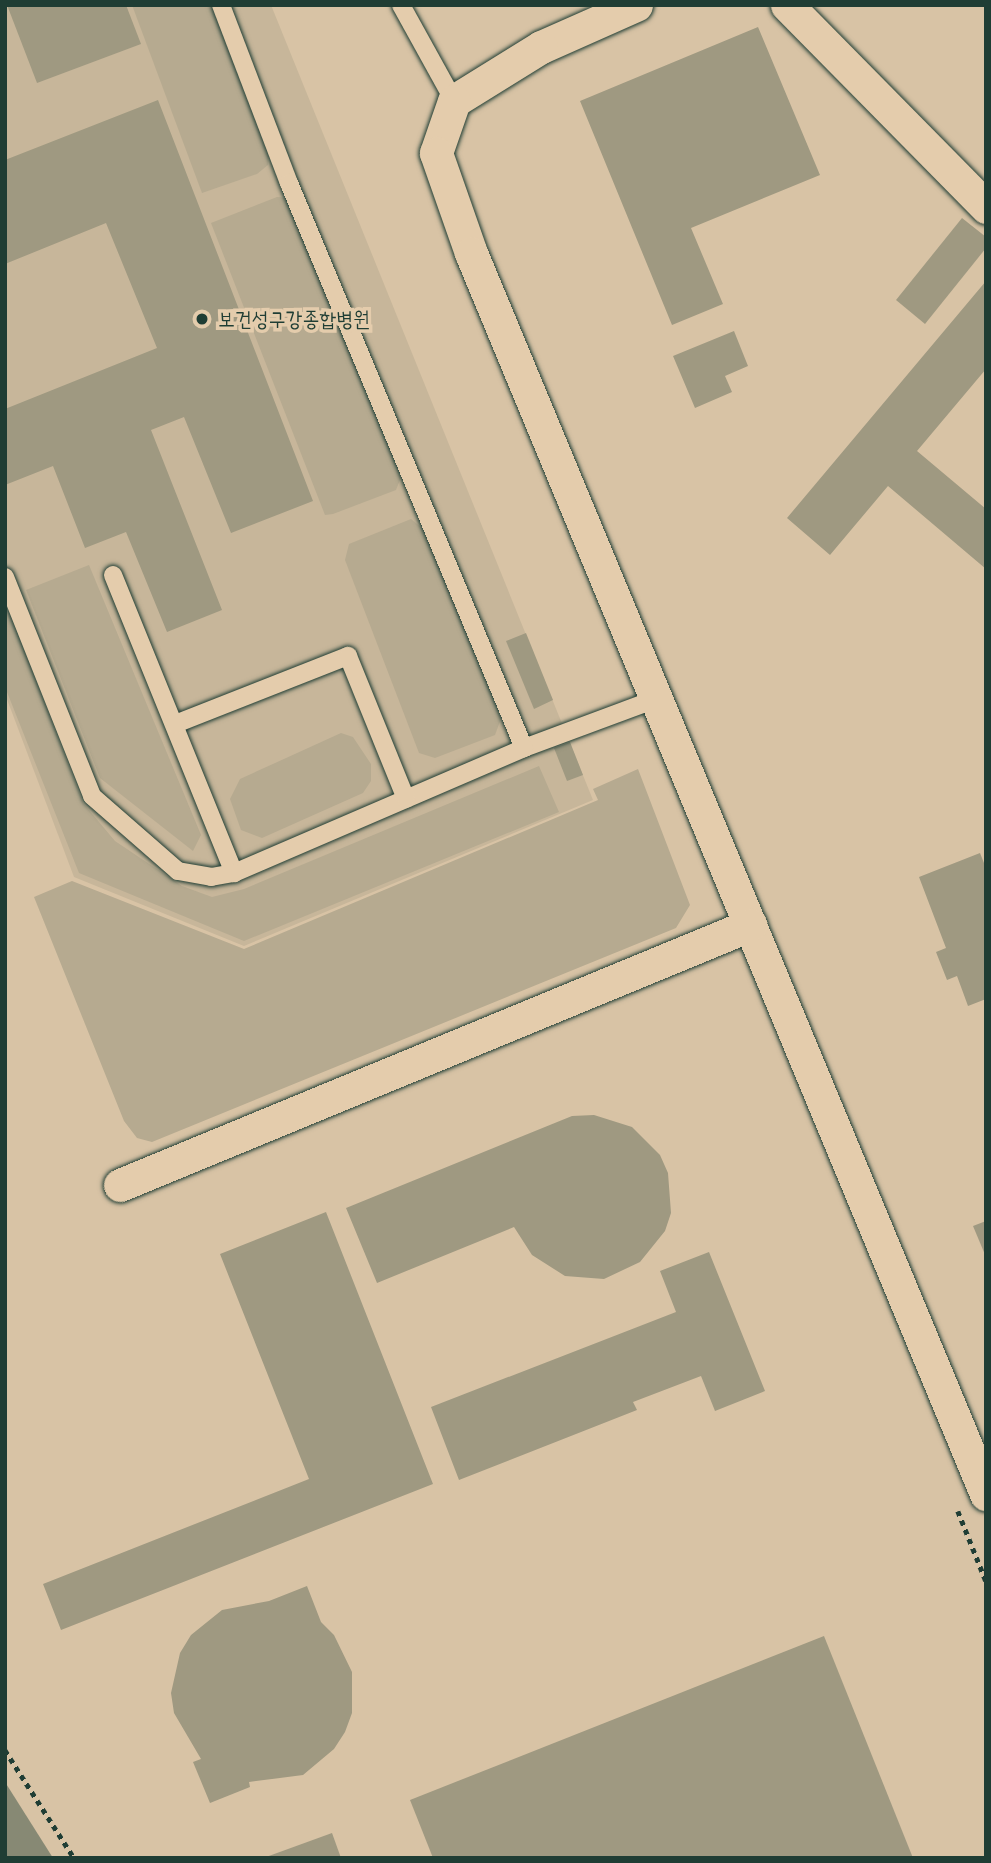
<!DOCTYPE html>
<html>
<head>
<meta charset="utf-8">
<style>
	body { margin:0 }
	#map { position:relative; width:991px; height:1863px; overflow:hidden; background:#d8c3a5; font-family:Itim,"Poor Story",sans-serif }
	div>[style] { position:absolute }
	.built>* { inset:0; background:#c7b69a }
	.green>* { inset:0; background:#b6aa90 }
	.water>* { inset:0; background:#878974 }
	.building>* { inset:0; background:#9f9981 }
	.path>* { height:4.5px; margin-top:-2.25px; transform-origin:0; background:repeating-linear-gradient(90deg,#1f3d34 0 5px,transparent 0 10px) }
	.roads { filter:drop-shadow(0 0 2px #1f3d34) drop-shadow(0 0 2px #1f3d34) }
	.service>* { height:18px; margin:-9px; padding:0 9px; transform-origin:9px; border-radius:9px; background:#e4ccac }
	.minor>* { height:33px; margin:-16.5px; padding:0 16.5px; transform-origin:16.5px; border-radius:16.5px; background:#e4ccac }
	.dots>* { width:19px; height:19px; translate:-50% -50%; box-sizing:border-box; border:4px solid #e4ccac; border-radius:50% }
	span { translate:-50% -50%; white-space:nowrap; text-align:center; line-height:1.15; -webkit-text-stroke:7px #e4ccac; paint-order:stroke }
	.poi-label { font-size:21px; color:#1f3d34 }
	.left { translate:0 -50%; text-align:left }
	.frame { position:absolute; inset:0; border:7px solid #1f3d34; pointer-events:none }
</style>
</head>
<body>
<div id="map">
	<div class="built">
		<div style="clip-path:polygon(5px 5px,271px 5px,593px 800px,244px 946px,74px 877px,5px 694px)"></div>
	</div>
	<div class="green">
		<div style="clip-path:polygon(132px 5px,212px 5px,269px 148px,268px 165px,257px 174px,202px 193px)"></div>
		<div style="clip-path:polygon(277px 197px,287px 198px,403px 472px,396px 490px,333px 514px,325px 515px,211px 223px)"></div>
		<div style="clip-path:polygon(411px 519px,429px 534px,502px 716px,495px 735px,435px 758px,419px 753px,345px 560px,349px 544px)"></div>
		<div style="clip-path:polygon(89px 565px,201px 835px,193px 851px,100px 778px,26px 590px)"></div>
		<div style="clip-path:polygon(5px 600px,83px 803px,115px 841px,182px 886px,212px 897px,244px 889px,539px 766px,559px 812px,244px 941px,79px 873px,5px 687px)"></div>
		<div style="clip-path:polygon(341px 733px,353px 737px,371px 764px,371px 781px,363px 793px,262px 838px,241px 830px,230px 799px,240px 779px)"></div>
		<div style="clip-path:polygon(638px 769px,690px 905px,676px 928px,152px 1142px,137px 1138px,124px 1121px,34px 897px,72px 881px,244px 949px,598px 800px,593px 789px)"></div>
	</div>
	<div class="water">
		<div style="clip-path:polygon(5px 1782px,53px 1858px,5px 1858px)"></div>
	</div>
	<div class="building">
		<div style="clip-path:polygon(7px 5px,126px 5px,141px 44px,37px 83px)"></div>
		<div style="clip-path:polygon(758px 27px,820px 175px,691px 228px,723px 304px,672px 325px,580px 101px)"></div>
		<div style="clip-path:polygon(158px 100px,313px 501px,231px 533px,184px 417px,151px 430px,222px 610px,167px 632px,126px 532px,85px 548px,53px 466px,5px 485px,5px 409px,157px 348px,106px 223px,5px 264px,5px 160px)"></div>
		<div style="clip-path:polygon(962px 218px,986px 237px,986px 248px,925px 324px,896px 300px)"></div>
		<div style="clip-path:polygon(986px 281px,986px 369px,917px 451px,986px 509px,986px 569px,888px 486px,830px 555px,787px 518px)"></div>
		<div style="clip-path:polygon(734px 331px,748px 366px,725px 376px,732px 392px,695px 408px,673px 356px)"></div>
		<div style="clip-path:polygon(526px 633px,553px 700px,534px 709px,506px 641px)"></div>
		<div style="clip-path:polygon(570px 742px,583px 775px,567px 781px,554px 748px)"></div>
		<div style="clip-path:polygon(980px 853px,986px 868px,986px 999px,968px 1006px,957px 976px,947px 980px,936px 952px,946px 948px,919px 877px)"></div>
		<div style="clip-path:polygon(594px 1115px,632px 1127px,660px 1155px,668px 1173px,671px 1213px,665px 1231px,640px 1262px,604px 1279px,565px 1276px,532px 1255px,514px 1227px,377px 1283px,346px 1208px,572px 1116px)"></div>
		<div style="clip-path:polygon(326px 1212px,433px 1484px,61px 1630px,43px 1584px,309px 1479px,220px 1254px)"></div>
		<div style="clip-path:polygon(986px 1221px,986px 1257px,973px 1226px)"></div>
		<div style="clip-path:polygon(709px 1252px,765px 1391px,715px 1411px,701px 1376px,633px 1402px,637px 1410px,459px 1480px,431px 1407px,676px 1312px,660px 1271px)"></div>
		<div style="clip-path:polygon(307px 1586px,321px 1622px,334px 1635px,352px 1672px,352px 1713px,345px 1732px,334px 1749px,303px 1775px,249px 1782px,250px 1787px,210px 1803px,193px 1762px,201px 1759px,174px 1713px,171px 1693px,180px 1653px,191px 1635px,222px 1610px,269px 1601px)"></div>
		<div style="clip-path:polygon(824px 1636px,913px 1858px,433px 1858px,410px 1800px)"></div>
		<div style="clip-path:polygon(332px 1833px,341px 1858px,266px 1858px,266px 1857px)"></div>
	</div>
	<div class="path">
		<div style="left:958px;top:1511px;width:75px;rotate:68.2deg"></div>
		<div style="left:5px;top:1750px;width:128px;rotate:57.4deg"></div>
	</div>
	<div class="roads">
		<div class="service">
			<div style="left:221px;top:5px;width:191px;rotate:69.1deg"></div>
			<div style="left:289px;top:183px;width:612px;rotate:67.42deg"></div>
			<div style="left:524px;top:748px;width:141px;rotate:-20.4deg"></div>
			<div style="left:401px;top:5px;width:110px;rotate:61.1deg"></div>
			<div style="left:113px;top:575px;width:322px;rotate:67.9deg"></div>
			<div style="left:234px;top:873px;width:316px;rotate:-23.3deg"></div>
			<div style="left:5px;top:577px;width:236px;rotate:68.3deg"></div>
			<div style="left:92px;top:796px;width:114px;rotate:41.1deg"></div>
			<div style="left:178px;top:871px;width:34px;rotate:10deg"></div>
			<div style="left:211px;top:877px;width:23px;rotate:-10deg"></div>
			<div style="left:175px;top:724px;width:186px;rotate:-21.5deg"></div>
			<div style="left:348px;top:656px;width:154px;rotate:67.9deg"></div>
		</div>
		<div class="minor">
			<div style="left:636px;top:5px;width:104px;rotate:156.1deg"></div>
			<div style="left:541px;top:47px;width:102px;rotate:148.2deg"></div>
			<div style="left:454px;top:101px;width:55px;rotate:109.1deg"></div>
			<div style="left:436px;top:153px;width:106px;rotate:70.7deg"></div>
			<div style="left:471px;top:253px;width:1344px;rotate:67.46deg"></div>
			<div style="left:787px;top:5px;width:284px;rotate:45.4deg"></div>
			<div style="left:120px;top:1185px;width:682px;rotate:-22.43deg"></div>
		</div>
	</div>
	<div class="dots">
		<div style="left:202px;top:319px;background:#1f3d34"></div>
	</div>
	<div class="poi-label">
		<span class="left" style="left:218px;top:319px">보건성구강종합병원</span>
	</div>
	<div class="frame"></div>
</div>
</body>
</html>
